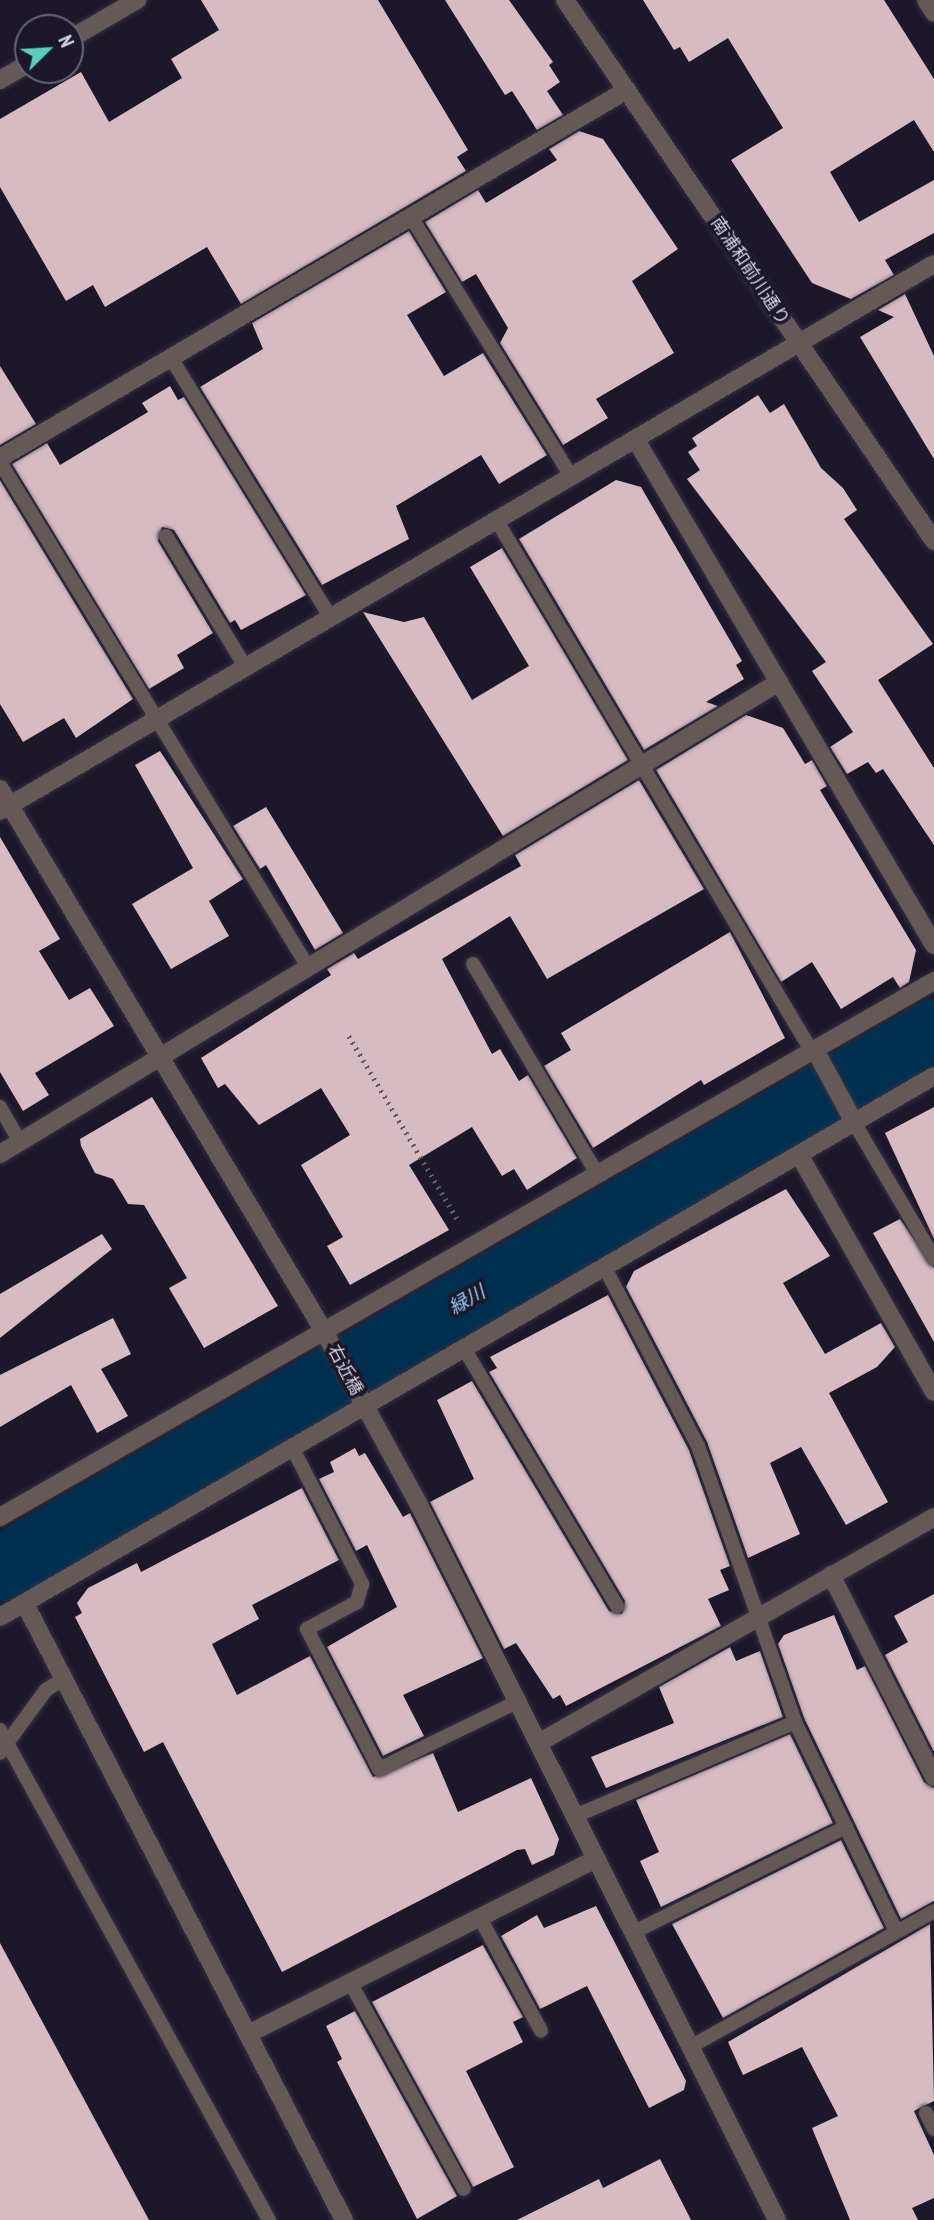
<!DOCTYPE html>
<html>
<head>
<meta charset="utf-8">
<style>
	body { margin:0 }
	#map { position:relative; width:934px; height:2220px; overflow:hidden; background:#1c182a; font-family:"PT Sans Narrow","Noto Sans JP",sans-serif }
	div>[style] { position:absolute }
	.river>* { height:65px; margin:-32.5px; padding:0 32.5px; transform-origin:32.5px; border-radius:32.5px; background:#003050 }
	.building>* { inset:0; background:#d7bbc3 }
	.path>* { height:4.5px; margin-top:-2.25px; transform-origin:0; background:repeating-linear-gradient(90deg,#5f5c6c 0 2px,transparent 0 7px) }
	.roads { filter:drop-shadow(0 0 2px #363244) drop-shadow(0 0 2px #363244) }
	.service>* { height:14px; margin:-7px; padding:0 7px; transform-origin:7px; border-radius:7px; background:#645957 }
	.pedestrian>* { height:18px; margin:-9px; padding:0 9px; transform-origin:9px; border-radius:9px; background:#645957 }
	.minor>* { height:18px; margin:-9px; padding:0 9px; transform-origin:9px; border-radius:9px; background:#645957 }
	.tertiary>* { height:18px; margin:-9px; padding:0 9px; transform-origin:9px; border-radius:9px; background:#645957 }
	span { translate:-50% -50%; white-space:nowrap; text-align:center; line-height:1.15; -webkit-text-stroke:7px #1c182a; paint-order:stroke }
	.street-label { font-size:18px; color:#d7d5e1 }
	.water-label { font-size:19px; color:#9acffc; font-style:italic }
	.north { position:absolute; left:14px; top:14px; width:70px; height:70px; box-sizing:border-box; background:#1c182a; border:2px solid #676473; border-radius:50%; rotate:66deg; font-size:19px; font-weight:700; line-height:28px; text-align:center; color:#d7d5e1 }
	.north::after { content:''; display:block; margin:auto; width:24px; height:32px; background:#59cebe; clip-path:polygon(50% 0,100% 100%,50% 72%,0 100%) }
</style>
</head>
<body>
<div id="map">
	<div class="river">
		<div style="left:0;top:1568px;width:1077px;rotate:-29.9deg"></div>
	</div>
	<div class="building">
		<div style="clip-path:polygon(201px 0,378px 0,468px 150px,457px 157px,466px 171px,241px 304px,207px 247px,105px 307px,93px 285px,66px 301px,0 187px,0 119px,81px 72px,109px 122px,182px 78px,171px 59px,219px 30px)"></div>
		<div style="clip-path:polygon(445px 0,509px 0,553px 62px,549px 65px,560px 82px,547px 91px,563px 115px,537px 130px,512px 91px,505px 95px)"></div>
		<div style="clip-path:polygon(643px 0,884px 0,934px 79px,934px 152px,914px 120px,830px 172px,859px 222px,934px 180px,934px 233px,885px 260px,894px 275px,851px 299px,812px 283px,731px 160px,783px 128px,728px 38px,689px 62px,680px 47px,674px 50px)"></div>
		<div style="clip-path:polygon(579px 131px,603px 139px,678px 249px,632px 281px,674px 353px,596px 399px,608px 418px,563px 445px,500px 343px,508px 328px,476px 274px,462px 282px,425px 222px,478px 190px,486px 203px,557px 160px,549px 149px)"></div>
		<div style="clip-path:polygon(409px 231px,446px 292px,407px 315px,444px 376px,483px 353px,547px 455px,499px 484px,481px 455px,396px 506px,409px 539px,322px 585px,200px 387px,263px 349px,252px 323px)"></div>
		<div style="clip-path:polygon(905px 294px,934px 356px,934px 459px,860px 337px,894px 317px,878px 310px)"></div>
		<div style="clip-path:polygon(0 366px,36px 424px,0 445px)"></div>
		<div style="clip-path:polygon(170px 386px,178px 400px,184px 397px,306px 595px,241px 630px,235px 620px,230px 623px,174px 530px,162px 527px,158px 541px,213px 633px,177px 655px,184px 668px,149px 689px,12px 464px,47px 443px,60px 465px,148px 412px,142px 403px)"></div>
		<div style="clip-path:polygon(758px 395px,770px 413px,784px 404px,821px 468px,843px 488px,857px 510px,844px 519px,933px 644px,878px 680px,934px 768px,934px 845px,883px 769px,876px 773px,868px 762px,847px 774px,830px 747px,853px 732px,812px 671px,826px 662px,687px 479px,700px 470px,688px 452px,697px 446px,692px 438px)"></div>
		<div style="clip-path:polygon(0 480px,133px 699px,76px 738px,64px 718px,23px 742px,0 704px)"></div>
		<div style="clip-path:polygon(616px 480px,641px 487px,742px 661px,736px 665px,744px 679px,706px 702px,718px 706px,644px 750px,519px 539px)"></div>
		<div style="clip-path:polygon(502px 548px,628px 760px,503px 836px,363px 612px,404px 622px,424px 617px,472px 700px,529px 666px,470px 567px)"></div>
		<div style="clip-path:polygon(746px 715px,783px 728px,805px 764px,812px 760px,827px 786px,820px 790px,916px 950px,909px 982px,900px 988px,893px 977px,841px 1009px,812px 962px,781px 982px,656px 770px)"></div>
		<div style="clip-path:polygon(160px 751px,243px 879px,209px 901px,229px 936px,171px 969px,132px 904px,193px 868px,135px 765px)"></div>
		<div style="clip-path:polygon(639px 780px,704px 889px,547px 979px,510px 916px,442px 959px,492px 1054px,500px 1049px,519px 1081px,528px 1075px,577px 1158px,527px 1190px,514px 1169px,502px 1176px,472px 1127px,409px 1165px,449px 1230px,350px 1285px,327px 1246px,343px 1237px,301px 1165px,350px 1135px,321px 1088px,259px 1125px,225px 1084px,218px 1088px,201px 1058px,331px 975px,327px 969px,354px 953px,358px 959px,521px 866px,515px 855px)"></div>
		<div style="clip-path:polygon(266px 807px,343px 933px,315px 950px,266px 865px,260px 869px,233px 826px)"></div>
		<div style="clip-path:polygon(0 837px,60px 939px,39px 951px,69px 1000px,90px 988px,114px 1026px,35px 1073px,49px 1095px,23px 1111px,0 1072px)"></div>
		<div style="clip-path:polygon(730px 932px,785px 1038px,704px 1085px,701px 1080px,593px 1148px,544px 1066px,571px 1050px,561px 1033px)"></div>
		<div style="clip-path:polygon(152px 1097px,278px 1306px,204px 1348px,169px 1288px,187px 1278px,144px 1205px,128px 1204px,113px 1179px,95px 1173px,81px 1146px,80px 1139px)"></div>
		<div style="clip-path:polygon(934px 1107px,934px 1239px,885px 1133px)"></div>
		<div style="clip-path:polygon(786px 1189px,830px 1256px,783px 1283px,825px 1354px,881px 1323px,895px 1347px,877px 1367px,829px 1393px,888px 1502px,846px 1525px,801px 1447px,770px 1463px,800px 1534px,748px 1558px,707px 1442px,626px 1287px,634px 1271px)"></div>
		<div style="clip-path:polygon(900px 1219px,934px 1268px,934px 1342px,873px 1233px)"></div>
		<div style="clip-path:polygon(102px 1234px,112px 1249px,0 1338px,0 1294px)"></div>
		<div style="clip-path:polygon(608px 1295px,689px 1450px,730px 1566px,720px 1570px,729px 1590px,708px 1599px,721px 1626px,566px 1706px,560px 1695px,553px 1699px,516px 1643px,504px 1649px,430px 1502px,474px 1479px,437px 1400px,472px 1381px,609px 1611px,622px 1614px,625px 1601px,489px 1372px,497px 1368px,490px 1357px)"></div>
		<div style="clip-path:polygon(113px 1318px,131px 1354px,101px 1369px,128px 1416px,97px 1433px,71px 1385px,0 1427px,0 1375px)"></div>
		<div style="clip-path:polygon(355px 1448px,359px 1456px,365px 1453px,403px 1517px,410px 1513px,483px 1658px,403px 1695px,424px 1736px,383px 1756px,327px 1647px,397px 1607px,367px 1545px,356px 1551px,319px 1479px,334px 1472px,330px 1462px)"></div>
		<div style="clip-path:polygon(302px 1488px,339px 1560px,252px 1605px,259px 1619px,212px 1644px,237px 1695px,310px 1656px,373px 1777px,433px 1753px,458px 1812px,531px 1778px,559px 1839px,554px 1855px,532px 1865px,525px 1849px,517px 1850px,282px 1972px,163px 1742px,144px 1752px,75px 1617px,82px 1613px,77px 1603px,88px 1588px,137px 1563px,141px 1572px)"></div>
		<div style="clip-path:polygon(934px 1594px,934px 1752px,885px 1655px,908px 1642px,894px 1616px)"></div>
		<div style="clip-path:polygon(834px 1615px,857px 1670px,865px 1666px,924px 1782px,934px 1788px,934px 1901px,901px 1919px,804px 1718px,778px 1644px,784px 1635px)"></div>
		<div style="clip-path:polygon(730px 1647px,736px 1661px,760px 1651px,783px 1717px,606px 1788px,591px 1757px,674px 1723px,659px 1687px)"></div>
		<div style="clip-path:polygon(790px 1734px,833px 1823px,661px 1907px,640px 1861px,659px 1852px,636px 1800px)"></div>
		<div style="clip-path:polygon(841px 1840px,884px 1928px,723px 2018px,672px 1924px)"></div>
		<div style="clip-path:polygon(596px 1906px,686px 2081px,684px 2090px,649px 2108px,587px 1986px,540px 2009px,501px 1936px,537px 1915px,544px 1928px)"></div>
		<div style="clip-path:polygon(930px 1924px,934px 2101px,914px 2111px,934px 2155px,934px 2198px,912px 2208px,918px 2220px,850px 2220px,812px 2128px,838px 2116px,802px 2047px,743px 2075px,728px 2042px)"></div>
		<div style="clip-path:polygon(0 1943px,149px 2220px,0 2220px)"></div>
		<div style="clip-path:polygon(483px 1945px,523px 2017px,513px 2022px,523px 2042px,466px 2071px,514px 2167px,473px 2187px,372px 2002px)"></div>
		<div style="clip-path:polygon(355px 2011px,457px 2196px,417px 2219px,337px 2062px,342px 2059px,326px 2026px)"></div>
		<div style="clip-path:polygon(660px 2159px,691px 2220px,517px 2220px,599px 2179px,603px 2188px)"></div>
	</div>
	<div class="path">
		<div style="left:349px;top:1036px;width:216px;rotate:59.4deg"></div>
	</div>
	<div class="roads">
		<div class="service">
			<div style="left:411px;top:217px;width:307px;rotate:58.3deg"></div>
			<div style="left:171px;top:358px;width:305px;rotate:58.4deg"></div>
			<div style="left:0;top:462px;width:592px;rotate:58.62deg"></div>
			<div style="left:497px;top:521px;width:617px;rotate:59.32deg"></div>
			<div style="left:166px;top:536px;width:154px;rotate:58.8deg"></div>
			<div style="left:473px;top:964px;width:245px;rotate:59.4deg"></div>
			<div style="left:0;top:1107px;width:40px;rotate:60.3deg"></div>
			<div style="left:855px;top:1124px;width:156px;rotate:59.5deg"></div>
			<div style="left:606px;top:1270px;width:199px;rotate:62.4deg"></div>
			<div style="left:698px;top:1446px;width:293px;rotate:70.6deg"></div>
			<div style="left:795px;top:1722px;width:232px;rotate:64.2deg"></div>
			<div style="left:465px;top:1350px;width:298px;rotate:59.3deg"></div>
			<div style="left:293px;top:1449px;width:152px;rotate:62.9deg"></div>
			<div style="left:362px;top:1584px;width:19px;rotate:106deg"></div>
			<div style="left:357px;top:1602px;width:57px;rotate:151.6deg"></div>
			<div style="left:307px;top:1629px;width:157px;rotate:62.8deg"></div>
			<div style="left:379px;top:1769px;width:156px;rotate:-25.9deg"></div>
			<div style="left:64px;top:1679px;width:21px;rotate:149deg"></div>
			<div style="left:46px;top:1690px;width:66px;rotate:126.3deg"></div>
			<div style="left:7px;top:1743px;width:544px;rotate:61.22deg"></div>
			<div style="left:0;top:1730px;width:15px;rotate:62deg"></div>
			<div style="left:7px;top:1743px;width:12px;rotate:125deg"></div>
			<div style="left:575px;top:1816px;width:239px;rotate:-23.1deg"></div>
			<div style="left:480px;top:1918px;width:128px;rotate:61.6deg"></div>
			<div style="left:632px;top:1933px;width:239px;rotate:-26.4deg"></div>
			<div style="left:350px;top:1982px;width:236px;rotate:61.2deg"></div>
			<div style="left:690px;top:2047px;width:279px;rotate:-29.1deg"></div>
			<div style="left:926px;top:2113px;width:18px;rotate:63deg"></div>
		</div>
		<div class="pedestrian">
			<div style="left:815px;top:1050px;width:84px;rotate:61.6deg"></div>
		</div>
		<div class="minor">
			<div style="left:926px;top:0;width:15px;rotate:58deg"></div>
			<div style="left:636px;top:440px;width:586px;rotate:59.46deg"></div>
			<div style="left:0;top:458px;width:727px;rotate:-30.41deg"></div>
			<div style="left:0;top:1154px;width:911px;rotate:-31.21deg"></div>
			<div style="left:801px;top:1158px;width:269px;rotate:60.4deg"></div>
			<div style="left:0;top:1517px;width:1077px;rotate:-29.85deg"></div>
			<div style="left:831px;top:1575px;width:227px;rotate:63deg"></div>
			<div style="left:25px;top:1604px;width:694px;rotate:62.62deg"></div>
			<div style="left:0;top:1617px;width:1079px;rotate:-30.08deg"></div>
			<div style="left:540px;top:1742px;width:454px;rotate:-29.7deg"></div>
			<div style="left:248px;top:2034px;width:390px;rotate:-26.7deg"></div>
		</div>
		<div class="tertiary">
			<div style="left:565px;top:0;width:655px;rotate:55.7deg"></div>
			<div style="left:70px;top:39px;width:78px;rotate:-30.2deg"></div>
			<div style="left:0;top:80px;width:32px;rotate:-30deg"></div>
			<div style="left:0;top:789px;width:634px;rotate:59.14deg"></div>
			<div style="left:325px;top:1333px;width:196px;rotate:61.3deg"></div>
			<div style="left:419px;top:1505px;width:800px;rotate:63.4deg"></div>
			<div style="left:0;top:811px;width:1082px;rotate:-30.36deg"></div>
		</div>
	</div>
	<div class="street-label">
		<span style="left:750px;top:271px;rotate:56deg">南浦和前川通り</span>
		<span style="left:345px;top:1370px;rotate:62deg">右近橋</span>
	</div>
	<div class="water-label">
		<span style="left:467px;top:1300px;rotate:-30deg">緑川</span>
	</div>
	<div class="north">N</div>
</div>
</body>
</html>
